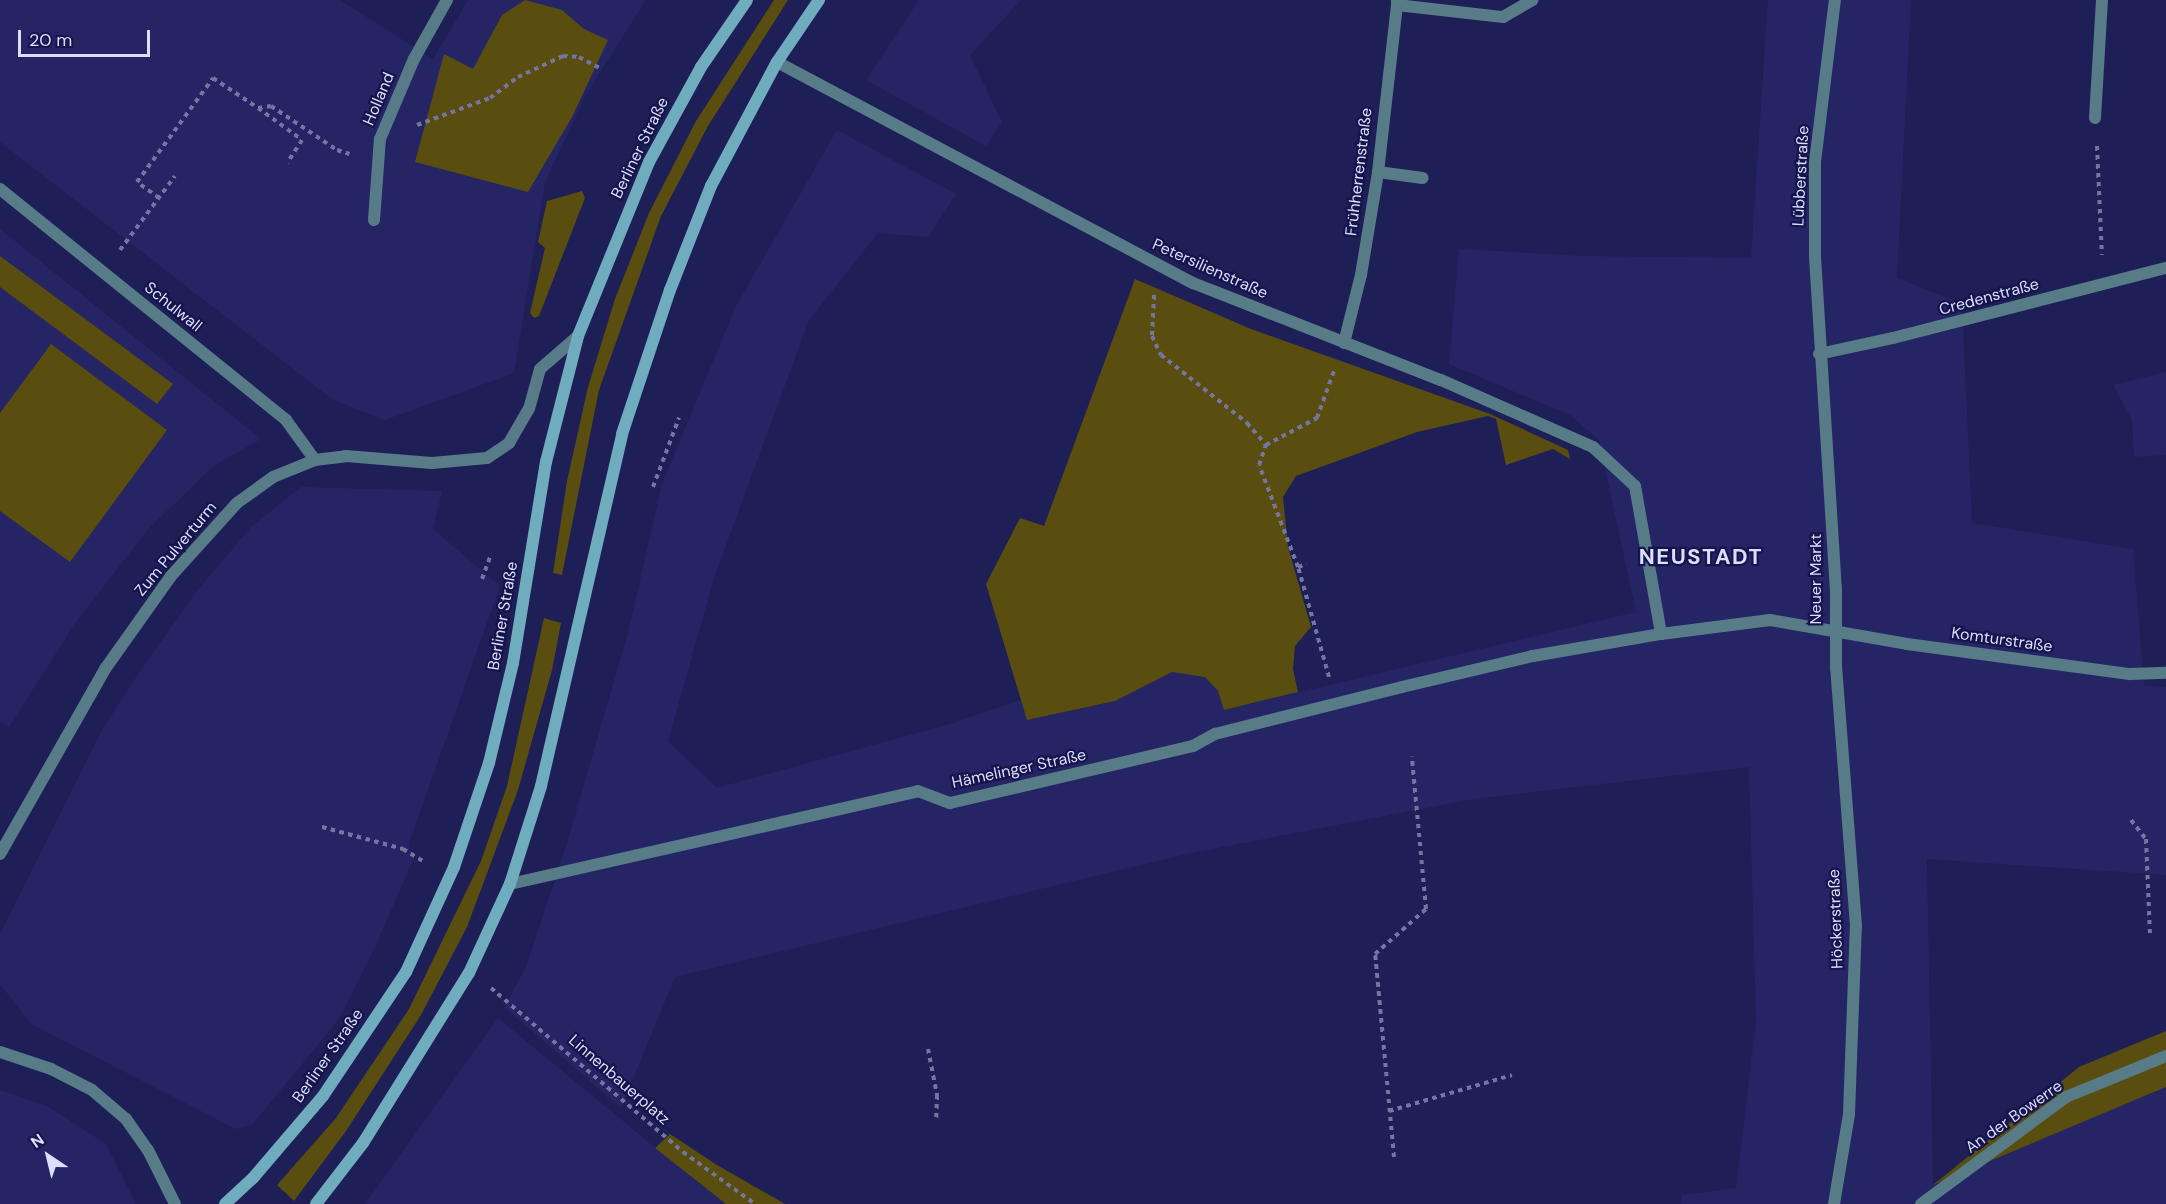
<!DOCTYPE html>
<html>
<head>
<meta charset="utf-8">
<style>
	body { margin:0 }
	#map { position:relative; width:2166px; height:1204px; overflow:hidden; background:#1e1f57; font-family:"DM Sans",sans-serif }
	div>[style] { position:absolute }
	.built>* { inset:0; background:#252566 }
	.green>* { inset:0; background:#594d0f }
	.path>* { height:4px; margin-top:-2px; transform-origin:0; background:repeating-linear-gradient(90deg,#7376a2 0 4.5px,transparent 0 9px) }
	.service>* { height:12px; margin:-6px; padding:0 6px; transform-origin:6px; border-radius:6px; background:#577c87 }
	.pedestrian>* { height:12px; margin:-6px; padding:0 6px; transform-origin:6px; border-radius:6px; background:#577c87 }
	.minor>* { height:12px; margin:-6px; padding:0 6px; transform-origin:6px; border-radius:6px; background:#577c87 }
	.secondary>* { height:12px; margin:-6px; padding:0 6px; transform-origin:6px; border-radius:6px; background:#6facbe }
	span { translate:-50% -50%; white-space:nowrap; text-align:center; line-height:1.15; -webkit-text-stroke:4.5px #16144c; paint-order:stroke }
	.street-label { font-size:16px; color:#d9dffc }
	.district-label { font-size:22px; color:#d9dffc; font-weight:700; letter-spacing:1.5px }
	.north { position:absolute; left:18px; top:1126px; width:60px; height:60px; -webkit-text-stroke:4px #16144c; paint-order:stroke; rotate:325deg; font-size:16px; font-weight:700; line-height:24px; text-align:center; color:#d9dffc }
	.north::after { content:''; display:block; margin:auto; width:21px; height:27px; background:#d9dffc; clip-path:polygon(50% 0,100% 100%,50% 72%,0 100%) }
	.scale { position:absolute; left:18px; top:30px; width:132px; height:27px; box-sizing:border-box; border:3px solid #d9dffc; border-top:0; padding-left:8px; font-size:18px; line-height:21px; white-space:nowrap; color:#d9dffc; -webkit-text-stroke:4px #16144c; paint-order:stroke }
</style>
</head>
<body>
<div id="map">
	<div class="built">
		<div style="clip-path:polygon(0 0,340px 0,433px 59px,468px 0,646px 0,586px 94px,545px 182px,514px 373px,385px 420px,332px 399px,0 142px)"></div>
		<div style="clip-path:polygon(919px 0,1021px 0,970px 55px,1002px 122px,986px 146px,866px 80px)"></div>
		<div style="clip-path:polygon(1768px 0,1911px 0,1897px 278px,1962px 304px,1972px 523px,2133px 549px,2144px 686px,2166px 687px,2166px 875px,1927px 859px,1933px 1184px,2166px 1087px,2166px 1204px,1681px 1204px,1682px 1195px,1736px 1188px,1756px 1021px,1749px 767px,1473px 799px,1191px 853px,675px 977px,621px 1108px,504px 1007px,526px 967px,567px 843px,628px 633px,662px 484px,736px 306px,837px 130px,956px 194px,928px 237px,878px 233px,809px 320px,715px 575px,668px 741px,717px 788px,950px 724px,1021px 700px,1028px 720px,1115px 701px,1172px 672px,1205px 677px,1218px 691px,1225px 710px,1636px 612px,1599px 440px,1570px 415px,1449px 364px,1459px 249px,1582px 256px,1751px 258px)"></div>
		<div style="clip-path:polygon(0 229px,261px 439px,215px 465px,149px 528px,76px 622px,9px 727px,0 721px)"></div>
		<div style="clip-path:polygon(2166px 372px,2166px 455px,2134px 457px,2132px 420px,2113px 385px)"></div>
		<div style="clip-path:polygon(301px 487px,442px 491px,433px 529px,500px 586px,409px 843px,413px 860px,375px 947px,339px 1019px,252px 1125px,236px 1129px,31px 1024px,0 984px,0 934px,101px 732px,134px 680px,196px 592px,251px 527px)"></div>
		<div style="clip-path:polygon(498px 1018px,680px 1168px,726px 1204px,365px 1204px)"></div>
		<div style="clip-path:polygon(0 1090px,47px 1106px,106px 1144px,136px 1204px,0 1204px)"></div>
	</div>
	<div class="green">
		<div style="clip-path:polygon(525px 0,562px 10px,584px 29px,608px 40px,572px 117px,528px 192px,415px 162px,444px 54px,473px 69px,502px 15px)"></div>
		<div style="clip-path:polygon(774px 0,788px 0,708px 126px,661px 216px,599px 390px,562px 575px,553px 573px,567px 481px,588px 387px,615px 299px,649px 213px,696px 121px)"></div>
		<div style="clip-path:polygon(582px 191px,585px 198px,539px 316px,534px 318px,530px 313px,545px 248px,538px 242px,547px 201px)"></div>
		<div style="clip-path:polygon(0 256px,173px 384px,157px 404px,0 287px)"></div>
		<div style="clip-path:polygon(1135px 279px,1251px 329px,1490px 414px,1568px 450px,1570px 459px,1553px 449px,1506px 465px,1496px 419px,1488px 416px,1417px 432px,1296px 476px,1283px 497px,1288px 547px,1311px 627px,1295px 646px,1293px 669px,1298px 692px,1224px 710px,1218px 691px,1205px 677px,1172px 672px,1115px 701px,1027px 720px,986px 584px,1020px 518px,1044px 526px)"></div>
		<div style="clip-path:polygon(51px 344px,167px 430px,70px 562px,0 511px,0 413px)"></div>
		<div style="clip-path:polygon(544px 618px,561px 623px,552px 670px,518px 790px,467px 927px,421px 1015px,346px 1131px,294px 1201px,277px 1185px,336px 1118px,409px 1009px,481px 861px,507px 786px)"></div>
		<div style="clip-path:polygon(2166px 1031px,2166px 1087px,1933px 1185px,2079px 1067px)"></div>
		<div style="clip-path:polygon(670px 1134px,717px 1165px,785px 1204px,726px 1204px,655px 1148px)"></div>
	</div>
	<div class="path">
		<div style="left:258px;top:108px;width:54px;rotate:36deg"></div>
		<div style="left:302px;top:140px;width:27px;rotate:123deg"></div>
		<div style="left:417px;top:125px;width:78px;rotate:-20.3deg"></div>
		<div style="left:490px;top:98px;width:35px;rotate:-37deg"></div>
		<div style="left:518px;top:77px;width:50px;rotate:-25deg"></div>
		<div style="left:563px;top:56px;width:16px;rotate:4deg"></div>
		<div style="left:579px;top:57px;width:26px;rotate:28deg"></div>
		<div style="left:2097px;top:146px;width:109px;rotate:87.4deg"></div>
		<div style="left:159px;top:198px;width:27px;rotate:-144deg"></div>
		<div style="left:137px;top:182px;width:129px;rotate:-53.8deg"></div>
		<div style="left:213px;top:78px;width:54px;rotate:33.7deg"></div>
		<div style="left:258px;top:108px;width:13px;rotate:-9deg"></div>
		<div style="left:271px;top:106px;width:79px;rotate:33.7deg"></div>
		<div style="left:337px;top:150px;width:13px;rotate:18deg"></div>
		<div style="left:120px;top:250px;width:92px;rotate:-53.4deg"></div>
		<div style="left:1154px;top:295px;width:41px;rotate:92.8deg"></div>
		<div style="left:1152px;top:336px;width:21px;rotate:65deg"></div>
		<div style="left:1161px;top:355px;width:110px;rotate:38.3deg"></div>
		<div style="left:1247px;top:423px;width:29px;rotate:49deg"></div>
		<div style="left:653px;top:487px;width:74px;rotate:-69.4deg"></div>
		<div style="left:1298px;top:567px;width:9px;rotate:-18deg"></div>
		<div style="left:482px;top:579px;width:27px;rotate:-70deg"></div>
		<div style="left:1329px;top:677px;width:114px;rotate:-105.7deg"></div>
		<div style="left:1298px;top:567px;width:109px;rotate:-110.9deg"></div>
		<div style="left:1259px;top:465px;width:21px;rotate:-71deg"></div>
		<div style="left:1266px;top:445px;width:58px;rotate:-27.9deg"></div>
		<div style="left:1317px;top:418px;width:53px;rotate:-70.2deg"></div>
		<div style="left:2131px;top:820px;width:24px;rotate:52deg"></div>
		<div style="left:2146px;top:839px;width:97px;rotate:87.6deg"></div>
		<div style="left:322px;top:827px;width:84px;rotate:15.2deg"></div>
		<div style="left:403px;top:849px;width:26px;rotate:31deg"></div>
		<div style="left:491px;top:988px;width:253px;rotate:40.5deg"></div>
		<div style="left:683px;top:1152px;width:89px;rotate:35.8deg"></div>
		<div style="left:928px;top:1049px;width:47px;rotate:78.9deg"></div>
		<div style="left:937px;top:1095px;width:27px;rotate:92deg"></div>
		<div style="left:1389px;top:1111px;width:128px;rotate:-16.3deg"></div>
		<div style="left:1394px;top:1157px;width:204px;rotate:-95.3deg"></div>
		<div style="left:1375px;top:954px;width:68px;rotate:-41.4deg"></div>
		<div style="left:1426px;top:909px;width:153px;rotate:-95.3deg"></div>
	</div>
	<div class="service">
		<div style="left:2095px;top:118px;width:118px;rotate:-86.6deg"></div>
		<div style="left:1378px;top:172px;width:45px;rotate:7.6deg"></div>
	</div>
	<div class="pedestrian">
		<div style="left:1819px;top:354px;width:76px;rotate:-12.2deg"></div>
		<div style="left:1441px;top:380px;width:166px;rotate:23.8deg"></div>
		<div style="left:1593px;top:447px;width:57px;rotate:42.9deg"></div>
		<div style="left:1635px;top:486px;width:150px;rotate:80deg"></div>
		<div style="left:1193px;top:746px;width:25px;rotate:-29deg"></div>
		<div style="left:1215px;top:734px;width:193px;rotate:-14.1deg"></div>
		<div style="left:1402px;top:687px;width:135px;rotate:-13.3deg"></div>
		<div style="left:1533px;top:656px;width:130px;rotate:-9.8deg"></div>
		<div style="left:1661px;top:634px;width:110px;rotate:-7.3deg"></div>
		<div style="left:1770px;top:620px;width:139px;rotate:9.9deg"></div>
		<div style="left:1834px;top:1204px;width:91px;rotate:-80.5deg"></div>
		<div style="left:1849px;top:1114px;width:188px;rotate:-87.9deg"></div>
		<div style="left:1856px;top:926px;width:258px;rotate:-94.4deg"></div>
		<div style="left:1836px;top:669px;width:78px;rotate:-90deg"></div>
		<div style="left:1836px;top:591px;width:336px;rotate:-93.6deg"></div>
		<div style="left:1815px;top:256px;width:94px;rotate:-90deg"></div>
		<div style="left:1815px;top:162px;width:163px;rotate:-83deg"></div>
		<div style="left:1921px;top:1204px;width:180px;rotate:-36.4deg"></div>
		<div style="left:2066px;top:1097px;width:108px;rotate:-22.3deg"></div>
	</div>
	<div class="minor">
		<div style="left:1397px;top:0;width:5px;rotate:90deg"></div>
		<div style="left:1397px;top:5px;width:107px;rotate:6.5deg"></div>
		<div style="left:1503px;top:17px;width:34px;rotate:-30deg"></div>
		<div style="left:777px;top:62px;width:471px;rotate:28deg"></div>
		<div style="left:1193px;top:283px;width:266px;rotate:21.4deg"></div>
		<div style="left:0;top:189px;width:368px;rotate:38.9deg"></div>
		<div style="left:286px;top:420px;width:49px;rotate:54.1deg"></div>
		<div style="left:374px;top:220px;width:81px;rotate:-85.8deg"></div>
		<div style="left:380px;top:139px;width:87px;rotate:-67deg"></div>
		<div style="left:414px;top:59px;width:68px;rotate:-60.8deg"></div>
		<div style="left:1893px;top:338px;width:282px;rotate:-14.4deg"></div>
		<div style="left:1344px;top:343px;width:70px;rotate:-76deg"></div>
		<div style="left:1361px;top:275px;width:104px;rotate:-80.6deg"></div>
		<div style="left:1378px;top:172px;width:168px;rotate:-83.5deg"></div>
		<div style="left:1907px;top:644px;width:225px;rotate:7.7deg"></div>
		<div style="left:2130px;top:674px;width:36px;rotate:-2deg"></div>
		<div style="left:0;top:854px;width:213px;rotate:-60.4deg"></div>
		<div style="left:105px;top:669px;width:114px;rotate:-54.6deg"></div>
		<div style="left:171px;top:576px;width:98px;rotate:-47.9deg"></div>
		<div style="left:237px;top:503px;width:44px;rotate:-35.8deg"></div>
		<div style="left:273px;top:477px;width:45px;rotate:-22deg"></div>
		<div style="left:315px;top:460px;width:31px;rotate:-7deg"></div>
		<div style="left:346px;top:456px;width:86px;rotate:4.7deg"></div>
		<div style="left:432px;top:463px;width:55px;rotate:-5.2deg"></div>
		<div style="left:487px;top:458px;width:27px;rotate:-34deg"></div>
		<div style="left:509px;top:443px;width:39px;rotate:-60deg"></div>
		<div style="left:529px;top:409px;width:41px;rotate:-74.6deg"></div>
		<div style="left:540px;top:369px;width:50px;rotate:-41deg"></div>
		<div style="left:510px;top:884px;width:418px;rotate:-12.8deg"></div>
		<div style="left:918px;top:791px;width:34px;rotate:21deg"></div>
		<div style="left:950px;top:803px;width:250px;rotate:-13.2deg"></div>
		<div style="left:0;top:1052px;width:54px;rotate:18.4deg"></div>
		<div style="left:51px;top:1069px;width:46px;rotate:27.1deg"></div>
		<div style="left:92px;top:1090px;width:45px;rotate:40.5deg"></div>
		<div style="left:126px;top:1119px;width:38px;rotate:55deg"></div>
		<div style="left:148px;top:1150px;width:60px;rotate:63.4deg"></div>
	</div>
	<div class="secondary">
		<div style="left:225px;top:1204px;width:38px;rotate:-43deg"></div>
		<div style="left:253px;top:1178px;width:108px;rotate:-49.5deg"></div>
		<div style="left:323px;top:1096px;width:149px;rotate:-56.2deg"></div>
		<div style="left:406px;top:972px;width:115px;rotate:-65.4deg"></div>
		<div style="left:454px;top:867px;width:110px;rotate:-71.4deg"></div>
		<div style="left:489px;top:763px;width:103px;rotate:-76.5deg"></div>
		<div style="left:513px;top:663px;width:204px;rotate:-80.7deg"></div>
		<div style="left:546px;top:462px;width:130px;rotate:-75.7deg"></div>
		<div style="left:578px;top:336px;width:188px;rotate:-67.8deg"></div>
		<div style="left:649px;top:162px;width:108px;rotate:-61.3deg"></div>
		<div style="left:701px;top:67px;width:81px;rotate:-55.5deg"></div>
		<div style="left:316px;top:1204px;width:77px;rotate:-52.4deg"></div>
		<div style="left:363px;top:1143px;width:200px;rotate:-58.1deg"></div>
		<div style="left:469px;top:973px;width:98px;rotate:-65.3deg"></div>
		<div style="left:510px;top:884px;width:103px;rotate:-72.4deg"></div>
		<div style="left:541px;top:786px;width:361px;rotate:-77deg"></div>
		<div style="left:622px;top:434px;width:152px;rotate:-71.6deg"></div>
		<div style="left:670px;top:290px;width:112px;rotate:-68.5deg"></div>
		<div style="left:711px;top:186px;width:140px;rotate:-62deg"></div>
		<div style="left:777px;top:62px;width:75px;rotate:-55.9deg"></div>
	</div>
	<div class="street-label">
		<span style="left:379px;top:99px;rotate:-67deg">Holland</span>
		<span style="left:640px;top:148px;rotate:-64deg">Berliner Straße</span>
		<span style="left:1359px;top:172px;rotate:-83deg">Frühherrenstraße</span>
		<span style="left:1801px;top:176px;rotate:-87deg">Lübberstraße</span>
		<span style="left:1210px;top:269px;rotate:24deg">Petersilienstraße</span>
		<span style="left:1989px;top:297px;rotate:-15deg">Credenstraße</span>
		<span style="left:173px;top:307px;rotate:39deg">Schulwall</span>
		<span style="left:176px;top:549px;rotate:-50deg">Zum Pulverturm</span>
		<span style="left:1816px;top:579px;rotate:-90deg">Neuer Markt</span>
		<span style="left:503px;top:616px;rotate:-80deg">Berliner Straße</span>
		<span style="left:2002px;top:640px;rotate:8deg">Komturstraße</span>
		<span style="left:1019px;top:769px;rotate:-12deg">Hämelinger Straße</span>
		<span style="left:1836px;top:919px;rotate:-92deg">Höckerstraße</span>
		<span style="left:328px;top:1056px;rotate:-55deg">Berliner Straße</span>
		<span style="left:619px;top:1080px;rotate:41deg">Linnenbauerplatz</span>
		<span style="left:2014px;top:1117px;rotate:-35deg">An der Bowerre</span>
	</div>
	<div class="district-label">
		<span style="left:1701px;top:557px">NEUSTADT</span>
	</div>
	<div class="north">N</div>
	<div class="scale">20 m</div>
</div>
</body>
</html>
